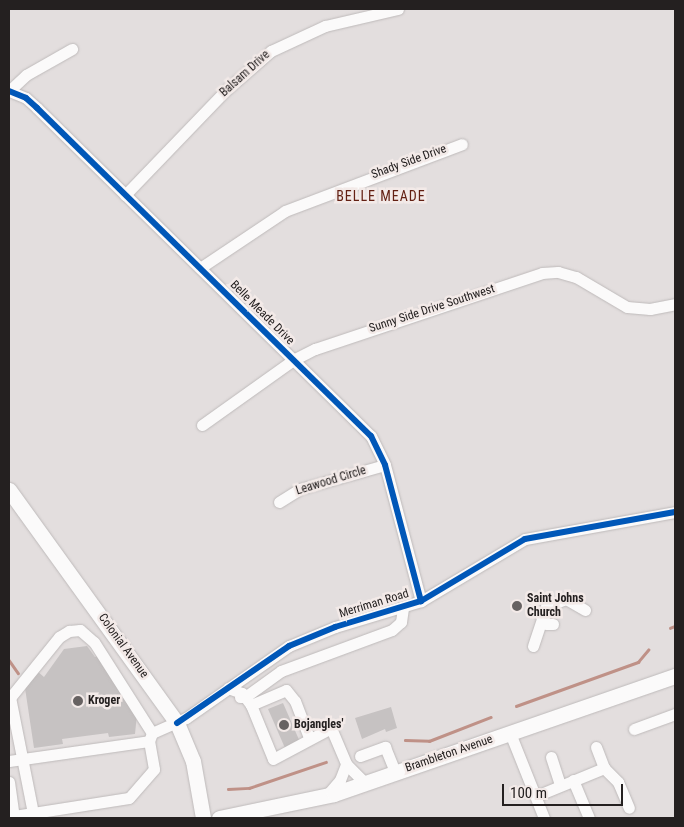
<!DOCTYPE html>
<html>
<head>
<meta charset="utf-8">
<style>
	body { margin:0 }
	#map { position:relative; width:684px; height:827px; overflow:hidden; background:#e3dede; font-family:"Roboto Condensed",sans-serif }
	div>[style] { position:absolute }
	.stream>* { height:2.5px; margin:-1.25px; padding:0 1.25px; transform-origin:1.25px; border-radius:1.25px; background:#bf9187 }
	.building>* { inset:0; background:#c6c2c2 }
	.roads { filter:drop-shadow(0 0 1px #bebaba) drop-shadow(0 0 1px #bebaba) }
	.minor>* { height:11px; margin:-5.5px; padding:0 5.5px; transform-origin:5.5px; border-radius:5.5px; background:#fbfafa }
	.major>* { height:15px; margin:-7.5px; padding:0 7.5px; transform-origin:7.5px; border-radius:7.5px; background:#fbfafa }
	.cycleway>* { height:6px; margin:-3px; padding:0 3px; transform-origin:3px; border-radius:3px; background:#0057b8 }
	.dots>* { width:14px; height:14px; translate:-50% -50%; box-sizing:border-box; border:2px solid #f3eae8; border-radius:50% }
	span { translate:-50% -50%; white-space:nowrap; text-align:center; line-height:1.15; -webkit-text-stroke:5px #f3eae8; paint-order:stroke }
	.street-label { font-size:12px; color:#242020 }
	.poi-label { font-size:12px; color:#242020; font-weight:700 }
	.left { translate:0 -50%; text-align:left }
	.neighbourhood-label { font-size:14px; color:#632013; letter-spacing:1px }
	.frame { position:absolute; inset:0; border:10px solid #242020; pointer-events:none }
	.scale { position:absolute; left:502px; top:784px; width:121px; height:22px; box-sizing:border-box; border:2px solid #242020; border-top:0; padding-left:6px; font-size:15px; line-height:18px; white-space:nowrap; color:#242020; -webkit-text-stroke:4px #f3eae8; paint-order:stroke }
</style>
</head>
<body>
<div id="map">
	<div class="stream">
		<div style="left:670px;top:628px;width:5px;rotate:-22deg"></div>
		<div style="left:9px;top:660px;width:16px;rotate:55deg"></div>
		<div style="left:516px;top:706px;width:130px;rotate:-19.8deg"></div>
		<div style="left:638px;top:662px;width:16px;rotate:-50deg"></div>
		<div style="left:405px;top:740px;width:24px;rotate:2deg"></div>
		<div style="left:429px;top:741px;width:66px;rotate:-21.2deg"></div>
		<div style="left:228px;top:789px;width:21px;rotate:-3deg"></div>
		<div style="left:249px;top:788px;width:81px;rotate:-18.7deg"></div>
	</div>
	<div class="building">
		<div style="clip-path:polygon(87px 646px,95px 657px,98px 656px,137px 714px,135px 734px,109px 737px,108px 733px,62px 739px,63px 744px,34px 748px,25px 688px,37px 671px,44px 677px,64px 649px)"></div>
		<div style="clip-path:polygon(283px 703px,300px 742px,285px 748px,268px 709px)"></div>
		<div style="clip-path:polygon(391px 707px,397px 728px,386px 732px,385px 729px,362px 739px,355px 718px)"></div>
	</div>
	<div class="roads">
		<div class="minor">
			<div style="left:9px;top:91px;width:18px;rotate:22deg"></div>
			<div style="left:26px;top:98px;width:15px;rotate:42deg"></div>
			<div style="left:37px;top:108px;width:468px;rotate:44.5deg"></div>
			<div style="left:371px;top:436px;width:32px;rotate:64deg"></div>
			<div style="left:385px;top:465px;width:141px;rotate:75.2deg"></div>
			<div style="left:9px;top:91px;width:23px;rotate:-43deg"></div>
			<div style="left:26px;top:75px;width:53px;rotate:-29.5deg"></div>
			<div style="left:125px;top:195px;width:146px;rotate:-46.1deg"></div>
			<div style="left:226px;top:90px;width:60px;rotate:-40.9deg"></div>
			<div style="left:271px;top:51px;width:60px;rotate:-24.8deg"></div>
			<div style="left:325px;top:26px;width:75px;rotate:-13.1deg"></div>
			<div style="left:200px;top:268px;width:102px;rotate:-33.8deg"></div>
			<div style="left:285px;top:211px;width:189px;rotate:-20.7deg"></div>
			<div style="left:202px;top:425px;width:112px;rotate:-35.5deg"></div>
			<div style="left:293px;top:360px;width:25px;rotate:-27deg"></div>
			<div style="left:315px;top:349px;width:239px;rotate:-18.5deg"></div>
			<div style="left:542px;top:273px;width:16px;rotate:-4deg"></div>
			<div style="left:558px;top:272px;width:19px;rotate:16deg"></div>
			<div style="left:576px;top:277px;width:59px;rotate:30.5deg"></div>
			<div style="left:627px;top:307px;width:23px;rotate:5deg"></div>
			<div style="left:650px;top:309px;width:25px;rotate:-11deg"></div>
			<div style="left:279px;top:502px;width:25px;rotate:-32deg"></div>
			<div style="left:300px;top:489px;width:88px;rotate:-15.8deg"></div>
			<div style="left:541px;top:616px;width:10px;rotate:53deg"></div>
			<div style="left:547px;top:624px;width:6px"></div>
			<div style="left:533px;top:646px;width:41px;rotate:-71.6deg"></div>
			<div style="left:546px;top:607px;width:22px;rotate:-22deg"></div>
			<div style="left:566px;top:599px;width:22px;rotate:30deg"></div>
			<div style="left:228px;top:688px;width:15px;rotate:20deg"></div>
			<div style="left:242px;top:693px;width:15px;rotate:53deg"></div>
			<div style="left:251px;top:705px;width:58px;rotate:67.8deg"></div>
			<div style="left:273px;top:759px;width:66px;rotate:-28.1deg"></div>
			<div style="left:331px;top:728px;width:39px;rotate:67deg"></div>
			<div style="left:346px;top:764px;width:25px;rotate:45deg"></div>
			<div style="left:10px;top:697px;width:123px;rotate:78.8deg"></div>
			<div style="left:240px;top:697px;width:5px"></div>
			<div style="left:245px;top:697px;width:44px;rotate:-35.8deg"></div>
			<div style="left:281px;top:671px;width:118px;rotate:-20.3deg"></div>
			<div style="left:392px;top:630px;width:12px;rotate:-42deg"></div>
			<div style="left:401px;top:622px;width:14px;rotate:-82deg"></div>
			<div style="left:9px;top:699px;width:80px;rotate:-51.1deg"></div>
			<div style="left:59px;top:637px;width:12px;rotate:-31deg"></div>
			<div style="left:69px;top:631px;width:11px;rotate:-5deg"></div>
			<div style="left:80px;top:630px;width:18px;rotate:41deg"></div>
			<div style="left:94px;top:642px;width:108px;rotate:57.5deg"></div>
			<div style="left:152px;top:733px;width:37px;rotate:-24deg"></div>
			<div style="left:186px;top:718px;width:126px;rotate:-35deg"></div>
			<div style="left:289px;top:646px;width:50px;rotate:-22.4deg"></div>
			<div style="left:335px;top:627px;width:90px;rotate:-16.8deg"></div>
			<div style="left:421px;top:601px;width:121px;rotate:-30.8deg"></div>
			<div style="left:525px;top:539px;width:152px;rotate:-10.2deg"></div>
			<div style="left:251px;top:705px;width:38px;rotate:-23deg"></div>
			<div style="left:286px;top:690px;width:14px;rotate:51deg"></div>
			<div style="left:295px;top:701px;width:39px;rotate:69deg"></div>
			<div style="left:634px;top:729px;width:44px;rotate:-20.1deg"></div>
			<div style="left:510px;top:733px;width:92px;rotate:68.2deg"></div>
			<div style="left:596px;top:747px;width:22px;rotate:69deg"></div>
			<div style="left:360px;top:756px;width:27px;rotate:-20deg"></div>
			<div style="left:385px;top:747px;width:27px;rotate:68deg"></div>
			<div style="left:551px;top:757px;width:28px;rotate:72deg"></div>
			<div style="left:9px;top:761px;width:141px;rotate:-8.1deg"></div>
			<div style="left:573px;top:780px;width:41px;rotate:67.2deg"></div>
			<div style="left:9px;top:782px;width:34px;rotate:82deg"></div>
			<div style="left:14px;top:816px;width:5px;rotate:169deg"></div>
			<div style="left:327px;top:795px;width:20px;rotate:-49deg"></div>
			<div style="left:340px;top:780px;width:17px;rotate:-69deg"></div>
			<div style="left:536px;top:796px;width:74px;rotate:-22.4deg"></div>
			<div style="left:604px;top:768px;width:20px;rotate:45deg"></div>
			<div style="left:618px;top:782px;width:28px;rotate:67deg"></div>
			<div style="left:14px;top:816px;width:116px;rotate:-8.9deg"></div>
			<div style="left:129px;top:798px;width:38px;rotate:-49deg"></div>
			<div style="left:154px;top:769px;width:28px;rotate:-100deg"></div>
			<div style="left:149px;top:741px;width:9px;rotate:-69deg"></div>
		</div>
		<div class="major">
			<div style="left:9px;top:490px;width:287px;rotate:54.2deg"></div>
			<div style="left:177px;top:723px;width:41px;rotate:67.2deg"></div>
			<div style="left:193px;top:761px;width:58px;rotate:80deg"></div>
			<div style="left:219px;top:818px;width:117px;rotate:-11.8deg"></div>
			<div style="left:334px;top:794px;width:361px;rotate:-19.1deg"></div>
		</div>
	</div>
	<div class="cycleway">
		<div style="left:9px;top:91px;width:18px;rotate:22deg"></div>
		<div style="left:26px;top:98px;width:15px;rotate:42deg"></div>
		<div style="left:37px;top:108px;width:468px;rotate:44.5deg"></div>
		<div style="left:371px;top:436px;width:32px;rotate:64deg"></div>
		<div style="left:385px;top:465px;width:141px;rotate:75.2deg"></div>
		<div style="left:177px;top:723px;width:136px;rotate:-34.5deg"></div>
		<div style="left:289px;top:646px;width:50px;rotate:-22.4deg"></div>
		<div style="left:335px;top:627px;width:90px;rotate:-16.8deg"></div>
		<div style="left:421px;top:601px;width:121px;rotate:-30.8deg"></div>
		<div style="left:525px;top:539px;width:152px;rotate:-10.2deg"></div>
	</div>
	<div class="dots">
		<div style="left:517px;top:606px;background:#676262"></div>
		<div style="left:78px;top:701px;background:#676262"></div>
		<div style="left:284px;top:725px;background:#676262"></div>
	</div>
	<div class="street-label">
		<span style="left:245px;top:74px;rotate:-42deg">Balsam Drive</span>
		<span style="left:409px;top:162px;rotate:-20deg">Shady Side Drive</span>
		<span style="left:432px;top:309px;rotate:-18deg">Sunny Side Drive Southwest</span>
		<span style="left:262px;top:313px;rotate:45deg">Belle Meade Drive</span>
		<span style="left:331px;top:481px;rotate:-17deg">Leawood Circle</span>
		<span style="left:374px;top:604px;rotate:-17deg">Merriman Road</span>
		<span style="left:123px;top:646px;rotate:54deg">Colonial Avenue</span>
		<span style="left:449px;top:754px;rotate:-19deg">Brambleton Avenue</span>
	</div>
	<div class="poi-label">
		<span class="left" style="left:527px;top:606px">Saint Johns<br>Church</span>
		<span class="left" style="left:88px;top:701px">Kroger</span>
		<span class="left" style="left:294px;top:725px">Bojangles'</span>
	</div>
	<div class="neighbourhood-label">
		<span style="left:381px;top:196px">BELLE MEADE</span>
	</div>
	<div class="frame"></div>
	<div class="scale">100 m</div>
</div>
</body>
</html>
